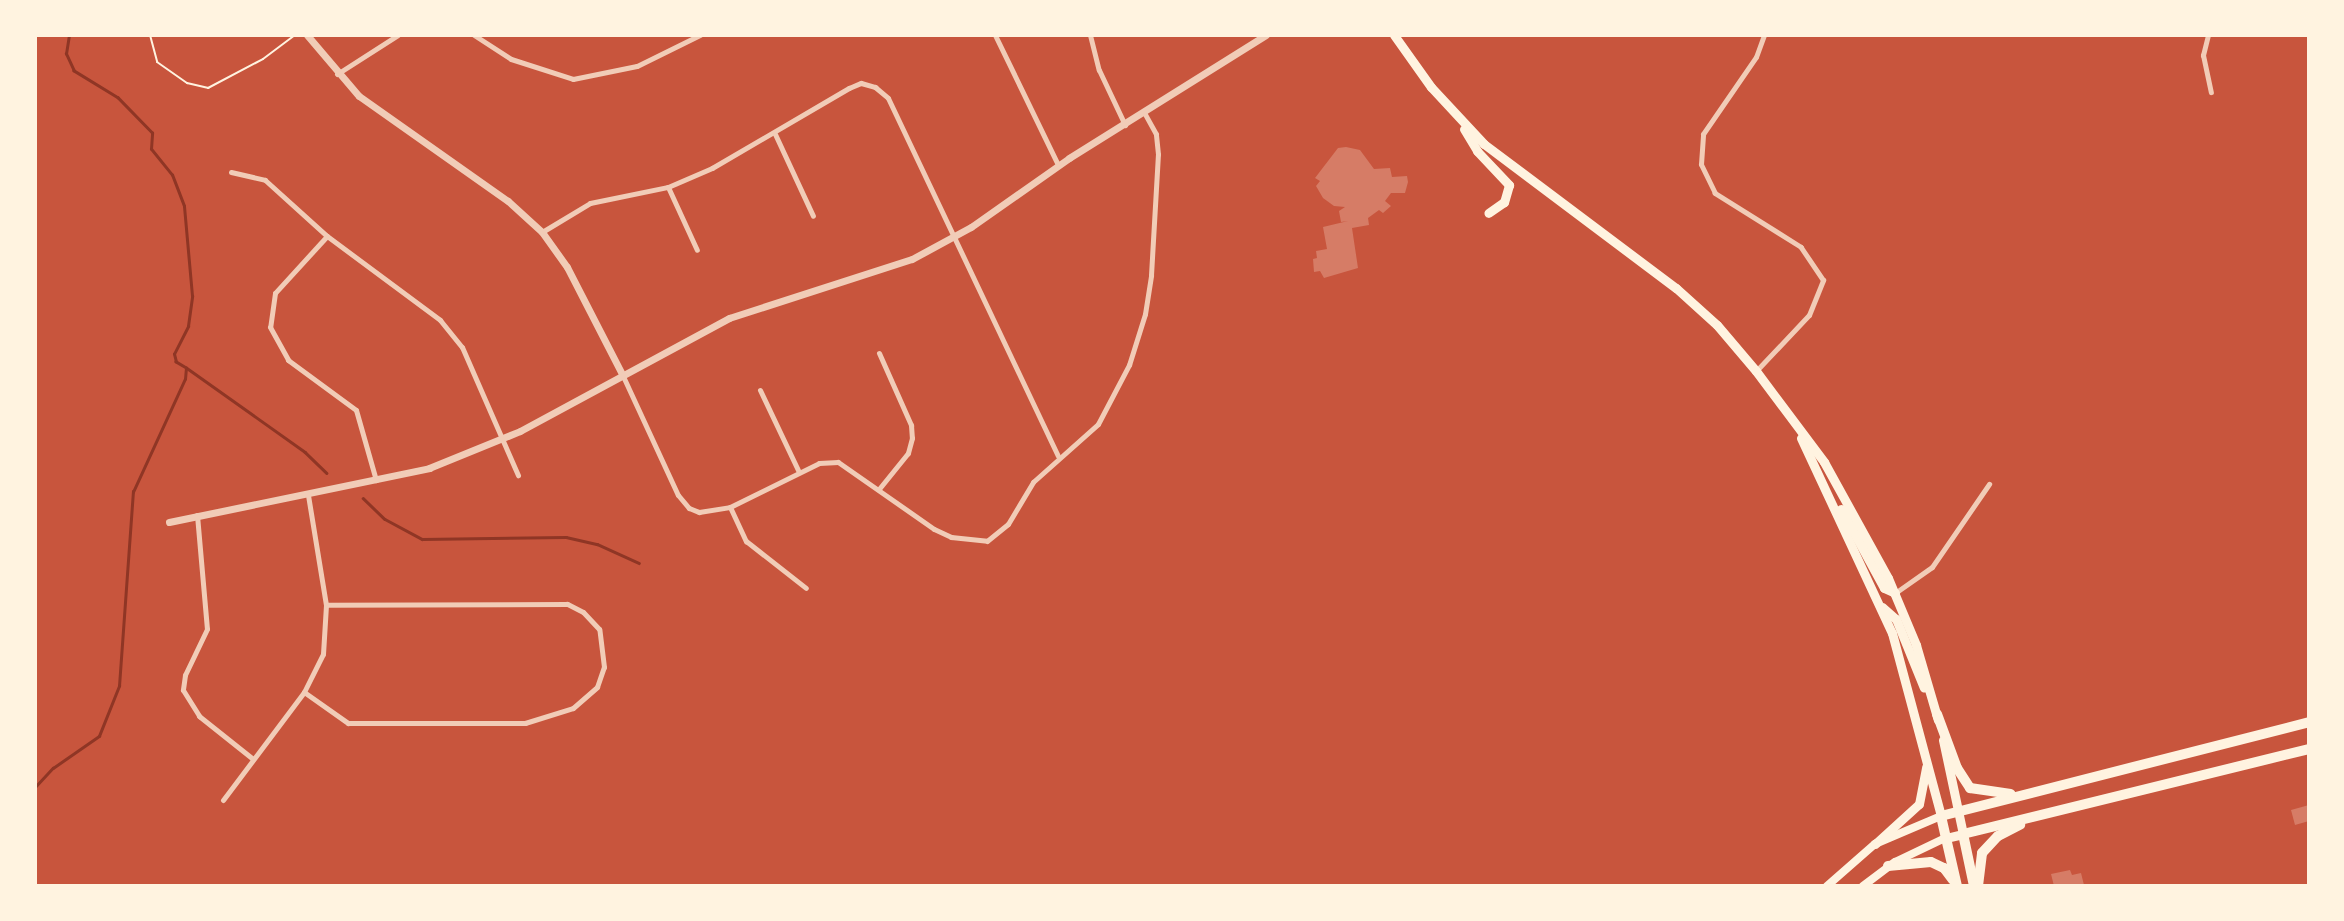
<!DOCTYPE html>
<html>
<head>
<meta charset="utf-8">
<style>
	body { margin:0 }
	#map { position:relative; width:2344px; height:921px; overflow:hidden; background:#c8553d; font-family:Helvetica,sans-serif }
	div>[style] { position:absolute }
	.stream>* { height:2.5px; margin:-1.25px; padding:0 1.25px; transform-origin:1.25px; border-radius:1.25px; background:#8f3625 }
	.building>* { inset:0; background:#d67c66 }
	.path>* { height:2px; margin:-1px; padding:0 1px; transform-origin:1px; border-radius:1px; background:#fff3e0 }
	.minor>* { height:5px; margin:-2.5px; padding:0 2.5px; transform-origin:2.5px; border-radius:2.5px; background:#f1ccb7 }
	.tertiary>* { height:7px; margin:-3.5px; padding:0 3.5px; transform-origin:3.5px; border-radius:3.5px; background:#f1ccb7 }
	.secondary>* { height:8px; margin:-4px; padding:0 4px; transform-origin:4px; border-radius:4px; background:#fff3e0 }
	.primary>* { height:9px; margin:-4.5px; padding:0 4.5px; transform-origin:4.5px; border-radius:4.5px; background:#fff3e0 }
	.trunk>* { height:10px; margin:-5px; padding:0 5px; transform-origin:5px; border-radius:5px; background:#fff3e0 }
	span { translate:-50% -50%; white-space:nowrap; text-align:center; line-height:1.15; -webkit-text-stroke:5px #fff3e0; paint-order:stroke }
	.frame { position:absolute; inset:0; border:37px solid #fff3e0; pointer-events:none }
</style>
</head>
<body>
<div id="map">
	<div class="stream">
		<div style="left:187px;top:368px;width:145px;rotate:35.4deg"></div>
		<div style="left:305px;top:452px;width:30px;rotate:44deg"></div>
		<div style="left:363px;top:498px;width:30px;rotate:44deg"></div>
		<div style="left:385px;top:519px;width:42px;rotate:28.4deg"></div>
		<div style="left:422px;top:539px;width:144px;rotate:-0.8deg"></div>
		<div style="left:566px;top:537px;width:32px;rotate:13deg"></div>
		<div style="left:597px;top:544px;width:46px;rotate:24.3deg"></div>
		<div style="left:35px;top:787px;width:26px;rotate:-47deg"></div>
		<div style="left:53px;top:768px;width:56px;rotate:-34.8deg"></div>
		<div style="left:99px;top:736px;width:54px;rotate:-68.2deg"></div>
		<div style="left:119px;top:686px;width:195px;rotate:-85.9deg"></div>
		<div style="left:133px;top:492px;width:124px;rotate:-65.3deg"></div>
		<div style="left:185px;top:379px;width:11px;rotate:-85deg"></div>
		<div style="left:186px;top:368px;width:12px;rotate:-149deg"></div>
		<div style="left:176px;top:362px;width:8px;rotate:-104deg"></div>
		<div style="left:174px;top:354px;width:31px;rotate:-63deg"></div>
		<div style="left:188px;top:326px;width:30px;rotate:-82deg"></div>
		<div style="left:192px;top:296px;width:90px;rotate:-95.1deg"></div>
		<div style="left:184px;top:206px;width:33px;rotate:-111deg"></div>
		<div style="left:172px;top:175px;width:33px;rotate:-129deg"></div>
		<div style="left:151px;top:149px;width:16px;rotate:-86deg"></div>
		<div style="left:152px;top:133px;width:49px;rotate:-134.2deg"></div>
		<div style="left:118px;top:98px;width:52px;rotate:-148.5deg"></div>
		<div style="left:74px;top:71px;width:19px;rotate:-115deg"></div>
		<div style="left:66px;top:54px;width:19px;rotate:-81deg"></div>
	</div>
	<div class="building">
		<div style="clip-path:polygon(1346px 147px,1360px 150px,1374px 169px,1390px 168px,1392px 177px,1407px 176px,1408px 182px,1405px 193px,1391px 193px,1385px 201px,1391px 206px,1383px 213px,1379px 210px,1368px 218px,1369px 225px,1352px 228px,1358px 268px,1324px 278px,1320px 271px,1314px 272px,1313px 259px,1317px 258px,1316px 251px,1327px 249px,1323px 227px,1348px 221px,1341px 222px,1339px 211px,1345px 207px,1334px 206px,1323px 198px,1316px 186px,1320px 181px,1315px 178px,1338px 148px)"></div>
		<div style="clip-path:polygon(2309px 805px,2309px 821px,2295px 825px,2291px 810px)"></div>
		<div style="clip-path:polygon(2070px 870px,2072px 875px,2081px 873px,2084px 885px,2054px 886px,2051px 874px)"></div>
	</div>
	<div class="path">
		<div style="left:150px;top:35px;width:28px;rotate:75deg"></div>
		<div style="left:157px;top:62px;width:37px;rotate:35deg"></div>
		<div style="left:187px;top:83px;width:22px;rotate:13deg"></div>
		<div style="left:208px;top:88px;width:62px;rotate:-27.8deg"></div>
		<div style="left:263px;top:59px;width:40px;rotate:-37deg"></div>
	</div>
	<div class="minor">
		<div style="left:474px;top:35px;width:44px;rotate:33deg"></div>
		<div style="left:511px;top:59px;width:65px;rotate:17.9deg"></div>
		<div style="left:573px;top:79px;width:65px;rotate:-11.5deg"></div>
		<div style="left:637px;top:66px;width:70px;rotate:-26.2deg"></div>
		<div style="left:995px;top:35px;width:144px;rotate:64.1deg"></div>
		<div style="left:1090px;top:35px;width:36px;rotate:76deg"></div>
		<div style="left:1099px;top:70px;width:61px;rotate:64.7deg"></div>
		<div style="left:2208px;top:35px;width:21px;rotate:104deg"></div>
		<div style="left:2203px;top:55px;width:38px;rotate:78deg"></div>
		<div style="left:337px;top:74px;width:72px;rotate:-32.6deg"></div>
		<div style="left:775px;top:134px;width:90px;rotate:65.1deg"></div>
		<div style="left:231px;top:172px;width:35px;rotate:13deg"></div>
		<div style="left:265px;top:180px;width:84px;rotate:42.1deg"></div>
		<div style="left:327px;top:236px;width:141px;rotate:36.6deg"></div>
		<div style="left:440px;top:320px;width:35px;rotate:51deg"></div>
		<div style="left:462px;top:347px;width:140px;rotate:66.4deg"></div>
		<div style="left:668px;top:187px;width:69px;rotate:65.3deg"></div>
		<div style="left:542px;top:232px;width:56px;rotate:-31.1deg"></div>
		<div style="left:590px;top:203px;width:80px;rotate:-11.6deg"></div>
		<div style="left:668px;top:187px;width:48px;rotate:-23.4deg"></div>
		<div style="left:712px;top:168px;width:159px;rotate:-30.3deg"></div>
		<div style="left:849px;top:88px;width:13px;rotate:-23deg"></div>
		<div style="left:861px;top:83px;width:15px;rotate:16deg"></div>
		<div style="left:875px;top:87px;width:17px;rotate:40deg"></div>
		<div style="left:888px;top:98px;width:396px;rotate:64.6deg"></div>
		<div style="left:327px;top:236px;width:77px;rotate:132.4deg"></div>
		<div style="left:275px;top:293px;width:34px;rotate:98deg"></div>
		<div style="left:270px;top:327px;width:38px;rotate:61deg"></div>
		<div style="left:288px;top:360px;width:84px;rotate:36.3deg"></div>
		<div style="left:356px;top:410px;width:73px;rotate:74.1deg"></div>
		<div style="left:879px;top:353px;width:79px;rotate:66deg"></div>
		<div style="left:911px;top:425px;width:13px;rotate:86deg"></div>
		<div style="left:912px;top:438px;width:16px;rotate:105deg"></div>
		<div style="left:908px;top:453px;width:46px;rotate:128.9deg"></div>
		<div style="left:1756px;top:371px;width:77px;rotate:-46.6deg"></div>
		<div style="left:1809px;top:315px;width:38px;rotate:-68deg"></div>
		<div style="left:1823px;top:280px;width:40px;rotate:-124deg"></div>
		<div style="left:1801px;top:247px;width:102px;rotate:-147.9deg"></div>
		<div style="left:1715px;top:193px;width:32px;rotate:-116deg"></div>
		<div style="left:1701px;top:164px;width:30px;rotate:-86deg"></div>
		<div style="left:1703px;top:134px;width:93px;rotate:-55.5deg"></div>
		<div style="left:1756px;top:57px;width:23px;rotate:-70deg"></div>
		<div style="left:622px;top:374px;width:133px;rotate:65.2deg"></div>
		<div style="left:678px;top:495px;width:17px;rotate:50deg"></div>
		<div style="left:689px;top:508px;width:11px;rotate:22deg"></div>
		<div style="left:699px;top:512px;width:31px;rotate:-9deg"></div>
		<div style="left:730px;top:507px;width:99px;rotate:-26.3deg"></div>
		<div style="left:819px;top:463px;width:19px;rotate:-3deg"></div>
		<div style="left:838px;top:462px;width:117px;rotate:34.9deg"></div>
		<div style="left:934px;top:529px;width:19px;rotate:25deg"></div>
		<div style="left:951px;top:537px;width:36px;rotate:6deg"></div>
		<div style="left:987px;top:541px;width:27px;rotate:-39deg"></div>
		<div style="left:1008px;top:524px;width:49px;rotate:-59.2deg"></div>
		<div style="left:1033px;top:482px;width:87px;rotate:-41.7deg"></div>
		<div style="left:1098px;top:424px;width:67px;rotate:-62.3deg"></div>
		<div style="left:1129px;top:365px;width:53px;rotate:-72.6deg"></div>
		<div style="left:1145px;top:314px;width:39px;rotate:-81deg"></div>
		<div style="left:1151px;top:275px;width:121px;rotate:-86.7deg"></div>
		<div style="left:1158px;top:154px;width:20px;rotate:-96deg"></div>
		<div style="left:1156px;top:134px;width:23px;rotate:-119deg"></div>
		<div style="left:760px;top:390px;width:91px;rotate:64.6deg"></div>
		<div style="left:730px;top:507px;width:38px;rotate:65deg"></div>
		<div style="left:746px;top:541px;width:76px;rotate:38.1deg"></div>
		<div style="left:197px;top:515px;width:114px;rotate:85deg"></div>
		<div style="left:207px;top:629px;width:51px;rotate:115.6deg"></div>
		<div style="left:185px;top:675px;width:15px;rotate:98deg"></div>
		<div style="left:183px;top:690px;width:31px;rotate:58deg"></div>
		<div style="left:199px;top:716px;width:69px;rotate:38.5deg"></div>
		<div style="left:1895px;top:593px;width:45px;rotate:-35.1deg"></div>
		<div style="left:1932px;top:567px;width:101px;rotate:-55.5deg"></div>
		<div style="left:304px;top:692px;width:54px;rotate:35.2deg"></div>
		<div style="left:348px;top:723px;width:177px"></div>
		<div style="left:525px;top:723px;width:50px;rotate:-17.4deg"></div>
		<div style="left:573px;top:708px;width:32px;rotate:-41deg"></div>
		<div style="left:597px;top:687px;width:21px;rotate:-71deg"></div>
		<div style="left:604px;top:667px;width:38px;rotate:-97deg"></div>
		<div style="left:599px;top:629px;width:23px;rotate:-133deg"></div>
		<div style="left:583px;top:612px;width:18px;rotate:-153deg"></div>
		<div style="left:567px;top:604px;width:241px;rotate:179.8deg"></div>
		<div style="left:223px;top:800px;width:135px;rotate:-53.1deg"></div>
		<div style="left:304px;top:692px;width:42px;rotate:-63.4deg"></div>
		<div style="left:323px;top:654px;width:49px;rotate:-86.5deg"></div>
		<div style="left:326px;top:605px;width:111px;rotate:-99.3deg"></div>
	</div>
	<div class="tertiary">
		<div style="left:307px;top:35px;width:80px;rotate:49.6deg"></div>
		<div style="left:359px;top:96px;width:182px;rotate:35.2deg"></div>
		<div style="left:508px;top:201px;width:46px;rotate:42.4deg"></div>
		<div style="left:542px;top:232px;width:43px;rotate:54.5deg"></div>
		<div style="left:567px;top:267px;width:120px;rotate:62.8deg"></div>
		<div style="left:169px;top:522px;width:266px;rotate:-11.7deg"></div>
		<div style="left:429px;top:468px;width:98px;rotate:-22.1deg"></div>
		<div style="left:520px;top:431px;width:238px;rotate:-28.4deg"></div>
		<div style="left:729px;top:318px;width:192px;rotate:-17.9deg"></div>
		<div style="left:912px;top:259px;width:67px;rotate:-28.5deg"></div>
		<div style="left:971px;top:227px;width:120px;rotate:-35.1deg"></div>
		<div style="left:1069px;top:158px;width:232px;rotate:-32deg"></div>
	</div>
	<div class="secondary">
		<div style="left:1827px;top:886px;width:64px;rotate:-41.2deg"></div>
		<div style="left:1875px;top:844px;width:72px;rotate:-23deg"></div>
		<div style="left:1863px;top:886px;width:40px;rotate:-37deg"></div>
		<div style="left:1895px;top:862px;width:55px;rotate:-25.6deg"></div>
	</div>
	<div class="primary">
		<div style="left:1394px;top:35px;width:64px;rotate:54.6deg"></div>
		<div style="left:1431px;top:87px;width:78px;rotate:47.1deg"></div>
		<div style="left:1484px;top:144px;width:240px;rotate:36.9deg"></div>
		<div style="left:1676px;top:288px;width:55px;rotate:42.1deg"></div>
		<div style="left:1717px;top:325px;width:60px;rotate:49.7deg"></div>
		<div style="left:1756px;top:371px;width:114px;rotate:53.2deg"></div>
		<div style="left:1824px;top:462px;width:132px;rotate:61.1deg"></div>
		<div style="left:1888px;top:578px;width:73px;rotate:67.3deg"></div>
		<div style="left:1916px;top:645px;width:78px;rotate:73.7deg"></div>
		<div style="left:1464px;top:129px;width:26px;rotate:59deg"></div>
		<div style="left:1477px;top:151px;width:47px;rotate:46.7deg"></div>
		<div style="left:1509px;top:185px;width:18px;rotate:106deg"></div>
		<div style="left:1504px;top:202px;width:19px;rotate:145deg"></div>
		<div style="left:1801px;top:438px;width:215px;rotate:65deg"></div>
		<div style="left:1892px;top:633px;width:189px;rotate:75deg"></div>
		<div style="left:1841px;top:509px;width:90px;rotate:61.4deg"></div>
		<div style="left:1884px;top:588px;width:12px;rotate:24deg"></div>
		<div style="left:1882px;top:607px;width:18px;rotate:41deg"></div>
		<div style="left:1896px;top:619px;width:74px;rotate:67.9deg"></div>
		<div style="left:1943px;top:740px;width:96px;rotate:78deg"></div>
		<div style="left:1963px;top:834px;width:18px;rotate:167deg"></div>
		<div style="left:1875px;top:844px;width:59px;rotate:-42.3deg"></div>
		<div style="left:1919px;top:804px;width:38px;rotate:-79deg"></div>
	</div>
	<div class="trunk">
		<div style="left:1937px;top:714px;width:58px;rotate:69.7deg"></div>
		<div style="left:1957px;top:768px;width:24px;rotate:57deg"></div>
		<div style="left:1970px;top:788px;width:41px;rotate:8.3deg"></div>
		<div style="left:1888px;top:866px;width:43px;rotate:-5.3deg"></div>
		<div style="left:1931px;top:862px;width:14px;rotate:25deg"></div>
		<div style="left:1944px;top:868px;width:15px;rotate:53deg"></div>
		<div style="left:1957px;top:886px;width:72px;rotate:-102.9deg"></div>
		<div style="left:1941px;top:816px;width:380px;rotate:-14.3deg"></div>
		<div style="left:1974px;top:886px;width:53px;rotate:-101.9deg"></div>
		<div style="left:1963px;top:834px;width:356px;rotate:-13.8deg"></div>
		<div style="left:1978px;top:886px;width:33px;rotate:-83deg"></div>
		<div style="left:1982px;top:853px;width:23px;rotate:-47deg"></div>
		<div style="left:1998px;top:836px;width:25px;rotate:-27deg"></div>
	</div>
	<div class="frame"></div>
</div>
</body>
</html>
